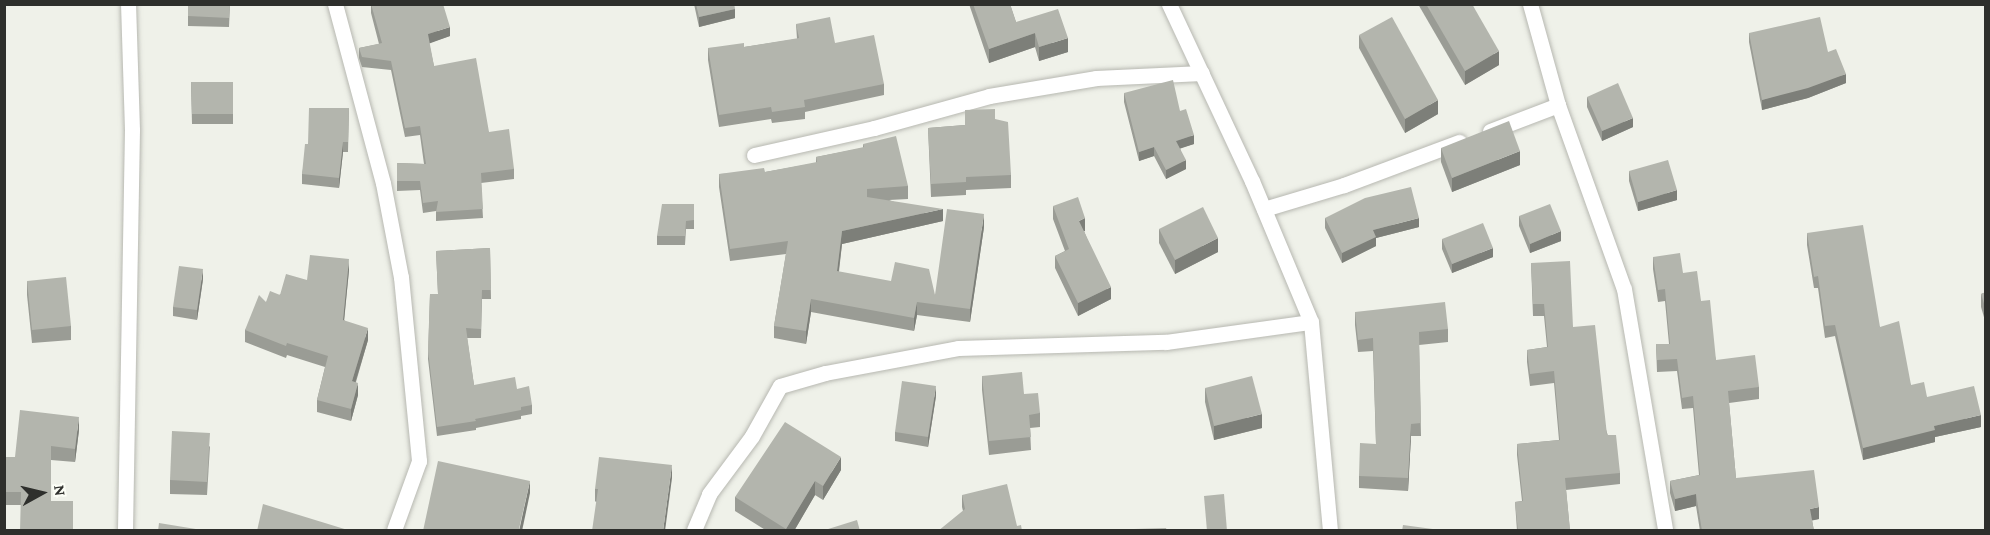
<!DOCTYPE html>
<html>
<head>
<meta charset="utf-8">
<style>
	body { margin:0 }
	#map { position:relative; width:1990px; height:535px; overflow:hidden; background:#eff1e9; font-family:"Crimson Pro",serif }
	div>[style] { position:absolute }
	.roads { filter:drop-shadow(0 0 2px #b7b8b1) drop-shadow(0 0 2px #b7b8b1) }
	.minor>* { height:15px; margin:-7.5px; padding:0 7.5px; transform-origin:7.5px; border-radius:7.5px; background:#fff }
	.wall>* { inset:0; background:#9a9c95 }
	.shaded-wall>* { inset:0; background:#7d7f79 }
	.building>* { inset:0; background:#b3b5ad }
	span { translate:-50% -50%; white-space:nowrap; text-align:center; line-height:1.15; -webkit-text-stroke:4.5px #fcfef6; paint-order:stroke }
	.frame { position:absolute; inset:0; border:6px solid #2e2f2c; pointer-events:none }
	.north { position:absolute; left:12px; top:463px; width:60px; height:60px; -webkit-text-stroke:4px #fcfef6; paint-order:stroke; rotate:82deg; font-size:16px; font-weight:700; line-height:24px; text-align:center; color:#2e2f2c }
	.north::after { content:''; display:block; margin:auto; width:21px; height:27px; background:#2e2f2c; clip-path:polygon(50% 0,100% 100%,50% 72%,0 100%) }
</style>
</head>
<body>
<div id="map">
	<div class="roads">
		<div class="minor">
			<div style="left:335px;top:4px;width:185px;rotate:75deg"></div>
			<div style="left:383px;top:183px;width:96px;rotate:79.2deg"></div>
			<div style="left:401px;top:277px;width:185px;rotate:84.4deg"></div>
			<div style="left:419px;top:461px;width:73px;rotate:109.9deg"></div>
			<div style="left:1169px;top:4px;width:195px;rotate:64.9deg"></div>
			<div style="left:1252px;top:181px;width:153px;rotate:67.3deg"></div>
			<div style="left:1311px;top:322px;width:209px;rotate:84.8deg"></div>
			<div style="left:1558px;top:105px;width:195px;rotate:70.3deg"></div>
			<div style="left:1624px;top:289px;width:244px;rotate:80.3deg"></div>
			<div style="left:1490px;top:131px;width:73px;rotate:-20.9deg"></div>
			<div style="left:1558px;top:105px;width:105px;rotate:-105.5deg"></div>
			<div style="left:754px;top:155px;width:123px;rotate:-12.7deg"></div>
			<div style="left:874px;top:128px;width:119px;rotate:-15.5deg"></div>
			<div style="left:989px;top:96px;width:109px;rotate:-9.5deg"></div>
			<div style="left:1096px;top:78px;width:106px;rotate:-2.7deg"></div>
			<div style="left:1264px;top:209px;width:84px;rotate:-16.7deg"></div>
			<div style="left:1344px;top:185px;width:123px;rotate:-20.5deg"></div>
			<div style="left:125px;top:530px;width:400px;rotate:-89deg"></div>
			<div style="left:132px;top:130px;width:126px;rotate:-91.8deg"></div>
			<div style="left:694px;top:530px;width:39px;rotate:-67deg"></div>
			<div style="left:709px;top:494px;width:72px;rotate:-53.4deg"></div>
			<div style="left:752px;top:436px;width:57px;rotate:-60.8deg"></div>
			<div style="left:780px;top:386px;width:47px;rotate:-16.1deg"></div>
			<div style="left:825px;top:373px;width:135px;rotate:-10.6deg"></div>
			<div style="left:958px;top:348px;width:208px;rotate:-1.7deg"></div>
			<div style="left:1166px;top:342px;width:146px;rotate:-7.9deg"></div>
		</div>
	</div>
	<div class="wall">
		<div style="clip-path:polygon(188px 4px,230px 4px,229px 27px,188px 26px)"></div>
		<div style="clip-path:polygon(371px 4px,450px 36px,429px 43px,434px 66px,489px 132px,514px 169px,514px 179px,481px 183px,483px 218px,436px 221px,436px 211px,423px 213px,420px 190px,397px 191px,397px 163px,424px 164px,420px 135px,405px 137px,391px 70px,362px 67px,359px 58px,359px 48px,379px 44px,371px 13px)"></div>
		<div style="clip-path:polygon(694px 4px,734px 4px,735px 18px,699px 27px)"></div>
		<div style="clip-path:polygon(969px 4px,1010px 4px,1016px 22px,1068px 52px,1039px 61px,1035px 47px,989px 63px)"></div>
		<div style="clip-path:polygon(1418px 4px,1472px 4px,1499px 65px,1465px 85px)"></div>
		<div style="clip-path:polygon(796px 24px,835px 43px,884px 84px,884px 95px,805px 112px,805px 119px,772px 123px,771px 119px,719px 127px,708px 60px,708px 48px,744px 47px,797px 39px)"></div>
		<div style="clip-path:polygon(1749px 33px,1828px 52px,1846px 83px,1808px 98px,1762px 110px,1749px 42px)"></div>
		<div style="clip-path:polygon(1359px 35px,1438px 114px,1405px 133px,1359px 48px)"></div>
		<div style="clip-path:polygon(191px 82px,233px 82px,233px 124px,192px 124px)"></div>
		<div style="clip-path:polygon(1124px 93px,1180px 111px,1194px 144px,1180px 148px,1186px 169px,1166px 179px,1154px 156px,1139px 161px,1124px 102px)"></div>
		<div style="clip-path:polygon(1587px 97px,1633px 127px,1602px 141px,1587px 107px)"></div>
		<div style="clip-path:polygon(349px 108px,348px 152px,343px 152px,339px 188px,302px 184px,302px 174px,308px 144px)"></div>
		<div style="clip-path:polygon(995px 119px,1011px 175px,1011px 188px,966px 190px,966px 195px,931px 197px,928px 128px,965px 125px)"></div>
		<div style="clip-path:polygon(863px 144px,908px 186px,908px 199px,889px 200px,943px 221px,842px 244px,839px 272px,935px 295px,984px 227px,970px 322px,917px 315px,914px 331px,811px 312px,806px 344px,774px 338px,774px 326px,786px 254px,730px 261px,719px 187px,719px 174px,765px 172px,816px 163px,816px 157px,863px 148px)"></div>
		<div style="clip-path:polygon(1441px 148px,1520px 165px,1452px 192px,1441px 162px)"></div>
		<div style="clip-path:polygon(1629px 171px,1677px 200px,1638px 211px,1629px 181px)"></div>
		<div style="clip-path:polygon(694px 204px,694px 229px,686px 229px,685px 245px,657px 245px,657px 236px)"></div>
		<div style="clip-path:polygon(1053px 206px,1085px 231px,1084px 231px,1111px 299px,1078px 316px,1055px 268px,1055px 256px,1065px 251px,1053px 219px)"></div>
		<div style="clip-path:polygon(1519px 216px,1561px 241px,1530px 253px,1519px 226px)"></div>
		<div style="clip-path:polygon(1325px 218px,1419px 227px,1376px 238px,1376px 246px,1342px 263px,1325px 228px)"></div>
		<div style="clip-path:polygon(1159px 229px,1218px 252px,1175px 274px,1159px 243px)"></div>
		<div style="clip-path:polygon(1807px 233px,1880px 327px,1911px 385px,1927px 397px,1981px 427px,1935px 437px,1935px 442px,1863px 460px,1835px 336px,1825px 338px,1818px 288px,1814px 288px,1807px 245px)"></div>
		<div style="clip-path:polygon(1442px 239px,1493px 257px,1452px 273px,1442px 249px)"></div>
		<div style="clip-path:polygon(490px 248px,491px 299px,482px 299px,481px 338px,467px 338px,474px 385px,517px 389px,532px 405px,532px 414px,521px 416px,521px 419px,476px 428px,476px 430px,437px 436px,428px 359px,430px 294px,438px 294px,436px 251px)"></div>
		<div style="clip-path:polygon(1653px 257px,1683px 273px,1701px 301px,1716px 360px,1759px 387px,1759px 399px,1729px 403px,1736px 478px,1819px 519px,1812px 520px,1814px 531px,1700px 531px,1696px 506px,1675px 511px,1670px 493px,1670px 481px,1699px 475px,1693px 408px,1682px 409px,1677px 371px,1657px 372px,1656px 344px,1669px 344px,1665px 301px,1658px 302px,1653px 269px)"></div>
		<div style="clip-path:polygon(1531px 263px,1573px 327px,1620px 473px,1620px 484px,1566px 490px,1570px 531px,1517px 531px,1515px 502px,1522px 501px,1517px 455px,1517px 444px,1559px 440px,1554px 383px,1530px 386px,1527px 362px,1527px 350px,1547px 347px,1544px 316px,1533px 316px)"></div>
		<div style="clip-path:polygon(349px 270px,344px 320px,368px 340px,356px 382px,358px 395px,351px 421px,317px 412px,317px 400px,325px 367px,287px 355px,286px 358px,245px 342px,245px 330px,266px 302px,307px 280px)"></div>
		<div style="clip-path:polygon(203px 279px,197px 320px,173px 316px,173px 307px)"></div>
		<div style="clip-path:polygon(27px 281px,71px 326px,71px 340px,32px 343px,27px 295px)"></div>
		<div style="clip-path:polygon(1986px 292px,1986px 324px,1981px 307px,1981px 294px)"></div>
		<div style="clip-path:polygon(1355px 312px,1448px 329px,1448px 342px,1419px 345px,1421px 436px,1411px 436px,1408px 491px,1359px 488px,1359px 476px,1376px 444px,1373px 351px,1358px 352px,1355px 325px)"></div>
		<div style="clip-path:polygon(982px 376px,1024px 394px,1040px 413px,1040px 427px,1030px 428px,1031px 450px,989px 455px,982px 390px)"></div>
		<div style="clip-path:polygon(1205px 388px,1262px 428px,1214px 440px,1205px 402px)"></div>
		<div style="clip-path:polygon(936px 396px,928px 447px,895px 441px,895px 432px)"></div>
		<div style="clip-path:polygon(79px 430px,75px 462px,51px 460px,21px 505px,4px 505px,4px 457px,15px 457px)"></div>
		<div style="clip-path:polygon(210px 446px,207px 495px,170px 494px,170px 480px)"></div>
		<div style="clip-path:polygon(841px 470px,823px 500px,815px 495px,794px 531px,767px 531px,735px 511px,735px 497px)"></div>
		<div style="clip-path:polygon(672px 478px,596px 502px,595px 501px,595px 489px)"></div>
		<div style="clip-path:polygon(962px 495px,1017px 526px,963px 511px,962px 507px)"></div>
	</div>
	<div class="shaded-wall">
		<div style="clip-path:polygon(735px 9px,735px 18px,699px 27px,699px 17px)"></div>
		<div style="clip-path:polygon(450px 27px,450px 36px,428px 44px,428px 34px)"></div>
		<div style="clip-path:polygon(1035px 33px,1035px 47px,989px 63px,989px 49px)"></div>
		<div style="clip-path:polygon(1068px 38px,1068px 52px,1039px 61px,1039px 47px)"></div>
		<div style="clip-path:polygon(1499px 51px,1499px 65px,1465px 85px,1465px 71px)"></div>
		<div style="clip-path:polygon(1846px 74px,1846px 83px,1808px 98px,1762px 110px,1762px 100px)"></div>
		<div style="clip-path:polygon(1438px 100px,1438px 114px,1405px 133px,1405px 119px)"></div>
		<div style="clip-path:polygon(1633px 118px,1633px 127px,1602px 141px,1602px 131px)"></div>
		<div style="clip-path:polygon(1194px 135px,1194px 144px,1176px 150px,1176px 141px)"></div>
		<div style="clip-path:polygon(343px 142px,343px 152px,339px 188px,339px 178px)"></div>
		<div style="clip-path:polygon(1154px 147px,1154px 156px,1139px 161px,1139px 152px)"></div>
		<div style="clip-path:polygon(1520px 151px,1520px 165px,1452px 192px,1452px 178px)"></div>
		<div style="clip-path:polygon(1186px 160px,1186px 169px,1166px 179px,1166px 170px)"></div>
		<div style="clip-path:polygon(1677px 190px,1677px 200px,1638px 211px,1638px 202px)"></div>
		<div style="clip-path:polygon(943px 209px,943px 221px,842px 244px,837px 284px,837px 271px,842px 231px)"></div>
		<div style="clip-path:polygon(984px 214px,984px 227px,970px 322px,970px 309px)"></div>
		<div style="clip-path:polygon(1085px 218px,1085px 231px,1079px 233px,1079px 221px)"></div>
		<div style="clip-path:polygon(1419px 218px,1419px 227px,1376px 238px,1376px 246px,1342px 263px,1342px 253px,1373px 230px)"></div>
		<div style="clip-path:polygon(1561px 231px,1561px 241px,1530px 253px,1530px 244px)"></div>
		<div style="clip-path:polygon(1218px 238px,1218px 252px,1175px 274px,1175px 260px)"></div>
		<div style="clip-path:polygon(1493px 248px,1493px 257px,1452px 273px,1452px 264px)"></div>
		<div style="clip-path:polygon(349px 259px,349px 270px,343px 332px,343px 320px)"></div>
		<div style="clip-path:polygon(203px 269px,203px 279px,197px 320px,197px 310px)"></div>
		<div style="clip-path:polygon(1111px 287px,1111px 299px,1078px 316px,1078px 303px)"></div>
		<div style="clip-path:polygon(811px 299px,811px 312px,806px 344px,806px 331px)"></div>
		<div style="clip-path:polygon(917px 302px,917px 315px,914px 331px,914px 318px)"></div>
		<div style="clip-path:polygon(368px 328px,368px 340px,352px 393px,352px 381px)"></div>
		<div style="clip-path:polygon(358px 383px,358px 395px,351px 421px,351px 409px)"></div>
		<div style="clip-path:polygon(936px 386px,936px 396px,928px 447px,928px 437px)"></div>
		<div style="clip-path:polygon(1262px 414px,1262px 428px,1214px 440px,1214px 426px)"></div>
		<div style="clip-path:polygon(1981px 415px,1981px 427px,1935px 437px,1935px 442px,1863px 460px,1863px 448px,1934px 426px)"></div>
		<div style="clip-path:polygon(79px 417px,79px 430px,75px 462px,75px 449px)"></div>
		<div style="clip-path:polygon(1411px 424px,1411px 436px,1408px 491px,1408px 478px)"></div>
		<div style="clip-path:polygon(841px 457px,841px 470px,823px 500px,823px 486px)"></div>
		<div style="clip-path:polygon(672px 465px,672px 478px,665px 531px,663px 531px)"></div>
		<div style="clip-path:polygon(530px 481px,530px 493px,522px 531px,519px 531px)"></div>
		<div style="clip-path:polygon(815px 481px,815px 495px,794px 531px,786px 531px,786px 529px)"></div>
		<div style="clip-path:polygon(1696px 494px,1696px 506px,1675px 511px,1675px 499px)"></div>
		<div style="clip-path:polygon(1819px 507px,1819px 519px,1810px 521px,1810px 509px)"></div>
	</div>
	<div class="building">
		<div style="clip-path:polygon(188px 4px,230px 4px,229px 18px,188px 16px)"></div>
		<div style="clip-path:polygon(371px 4px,443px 4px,450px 27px,428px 34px,434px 66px,476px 58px,489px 132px,509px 129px,514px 169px,481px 173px,483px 209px,436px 212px,438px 201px,423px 203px,420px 181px,397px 181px,397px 163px,426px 164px,420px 126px,405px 128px,391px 61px,362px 57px,359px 48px,382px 43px)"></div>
		<div style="clip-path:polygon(696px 4px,734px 4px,735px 9px,699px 17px)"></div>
		<div style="clip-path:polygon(973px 4px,1010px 4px,1016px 22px,1058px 9px,1068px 38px,1039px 47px,1035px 33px,989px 49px)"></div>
		<div style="clip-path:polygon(1426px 4px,1472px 4px,1499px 51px,1465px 71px)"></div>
		<div style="clip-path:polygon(830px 17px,835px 43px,874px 35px,884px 84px,804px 100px,805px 107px,772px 112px,771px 107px,719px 115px,708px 48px,744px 43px,744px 47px,799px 38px,796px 24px)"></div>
		<div style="clip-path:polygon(1392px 17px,1438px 100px,1405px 119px,1359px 35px)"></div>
		<div style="clip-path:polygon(1820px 17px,1828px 52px,1836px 49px,1846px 74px,1808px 88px,1762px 100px,1749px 33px)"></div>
		<div style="clip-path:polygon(1173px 80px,1180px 111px,1186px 109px,1194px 135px,1176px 141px,1186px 160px,1166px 170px,1154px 147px,1139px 152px,1124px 93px)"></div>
		<div style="clip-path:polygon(191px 82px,233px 82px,233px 114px,192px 114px)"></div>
		<div style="clip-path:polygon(1618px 83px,1633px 118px,1602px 131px,1587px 97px)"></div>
		<div style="clip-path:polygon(309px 108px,349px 108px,348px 142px,343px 142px,339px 178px,302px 174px,305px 144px,308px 144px)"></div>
		<div style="clip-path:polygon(995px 109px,995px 119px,1008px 122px,1011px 175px,966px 177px,966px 182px,931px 184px,928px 128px,965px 125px,965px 110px)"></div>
		<div style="clip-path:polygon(1509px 121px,1520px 151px,1452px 178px,1441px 148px)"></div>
		<div style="clip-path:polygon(896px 136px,908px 186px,867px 189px,867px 197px,943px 209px,842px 231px,837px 271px,891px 281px,895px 262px,929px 269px,935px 295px,947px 209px,984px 214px,970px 309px,917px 302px,914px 318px,811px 299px,806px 331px,774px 326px,788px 241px,730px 249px,719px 174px,764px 168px,765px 172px,817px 162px,816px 157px,864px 147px,863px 144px)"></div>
		<div style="clip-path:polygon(1668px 160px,1677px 190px,1638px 202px,1629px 171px)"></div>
		<div style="clip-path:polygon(1411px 187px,1419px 218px,1373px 230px,1376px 237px,1342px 253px,1325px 218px,1365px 198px)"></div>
		<div style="clip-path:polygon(1078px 197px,1085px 218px,1079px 221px,1111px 287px,1078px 303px,1055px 256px,1069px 249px,1053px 206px)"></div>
		<div style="clip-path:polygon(662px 204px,694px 204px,694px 220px,686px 221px,685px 236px,657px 236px)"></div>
		<div style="clip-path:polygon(1550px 204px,1561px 231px,1530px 244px,1519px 216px)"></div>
		<div style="clip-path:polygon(1203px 207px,1218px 238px,1175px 260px,1159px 229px)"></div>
		<div style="clip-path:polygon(1483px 223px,1493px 248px,1452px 264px,1442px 239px)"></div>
		<div style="clip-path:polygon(1863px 225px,1880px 327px,1899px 321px,1911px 385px,1924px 382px,1927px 397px,1974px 386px,1981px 415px,1934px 426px,1935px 430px,1863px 448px,1835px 325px,1825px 326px,1818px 276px,1814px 277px,1807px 233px)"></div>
		<div style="clip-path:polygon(490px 248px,491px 290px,482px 290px,481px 329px,466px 328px,474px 385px,515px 377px,517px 389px,529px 386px,532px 405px,521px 407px,521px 410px,475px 419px,476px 421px,437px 427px,428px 350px,430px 294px,438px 294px,436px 251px)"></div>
		<div style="clip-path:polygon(1680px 253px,1683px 273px,1697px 271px,1701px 301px,1710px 300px,1716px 360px,1755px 355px,1759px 387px,1728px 391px,1736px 478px,1814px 470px,1819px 507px,1810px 509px,1814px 531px,1702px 531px,1696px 494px,1675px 499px,1670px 481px,1700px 475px,1693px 396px,1682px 398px,1677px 359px,1657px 360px,1656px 344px,1670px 344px,1665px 289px,1658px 290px,1653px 257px)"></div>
		<div style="clip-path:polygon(310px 255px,349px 259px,343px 320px,368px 328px,352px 381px,358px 383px,351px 409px,317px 400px,328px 356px,287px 343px,286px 346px,245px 330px,259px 295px,266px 302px,270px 291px,280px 295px,286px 274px,307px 280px)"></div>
		<div style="clip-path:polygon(1570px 261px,1573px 327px,1595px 325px,1607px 435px,1616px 435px,1620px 473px,1565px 478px,1570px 530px,1518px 531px,1515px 502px,1523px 501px,1517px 444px,1560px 440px,1554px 371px,1530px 374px,1527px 350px,1548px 347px,1544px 304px,1533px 304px,1531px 263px)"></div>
		<div style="clip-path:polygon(179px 266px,203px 269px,197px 310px,173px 307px)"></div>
		<div style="clip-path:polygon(66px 277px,71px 326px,32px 330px,27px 281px)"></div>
		<div style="clip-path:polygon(1986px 292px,1986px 310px,1981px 294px)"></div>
		<div style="clip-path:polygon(1445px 302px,1448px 329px,1419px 332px,1421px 423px,1411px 424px,1408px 478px,1359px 476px,1360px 443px,1376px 444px,1373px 338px,1358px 340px,1355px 312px)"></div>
		<div style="clip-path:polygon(1022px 372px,1024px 394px,1038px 393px,1040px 413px,1029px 415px,1031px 437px,989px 441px,982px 376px)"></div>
		<div style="clip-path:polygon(1252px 376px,1262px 414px,1214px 426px,1205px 388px)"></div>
		<div style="clip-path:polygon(902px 381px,936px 386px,928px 437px,895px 432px)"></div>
		<div style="clip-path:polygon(20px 410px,79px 417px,75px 449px,51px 446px,51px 501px,73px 501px,73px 531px,20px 531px,21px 492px,4px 492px,4px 457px,15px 457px)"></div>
		<div style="clip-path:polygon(785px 422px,841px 457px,823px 486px,815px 481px,786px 529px,735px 497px)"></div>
		<div style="clip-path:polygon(172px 431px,210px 433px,207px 482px,170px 480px)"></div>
		<div style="clip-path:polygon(599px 457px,672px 465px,663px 531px,592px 531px,598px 489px,595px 489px)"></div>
		<div style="clip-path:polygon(438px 461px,530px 481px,519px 529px,531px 531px,423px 531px)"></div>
		<div style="clip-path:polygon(1007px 484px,1017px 526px,1021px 525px,1022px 531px,938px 531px,965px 509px,962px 495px)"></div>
		<div style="clip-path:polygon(1224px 494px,1227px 531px,1207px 531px,1204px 496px)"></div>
		<div style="clip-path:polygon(263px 504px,351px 531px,257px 531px)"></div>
		<div style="clip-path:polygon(857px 520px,860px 531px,825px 531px,825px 530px)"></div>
		<div style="clip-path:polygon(159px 523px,208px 531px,158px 531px)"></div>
		<div style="clip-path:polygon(1403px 525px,1440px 530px,1440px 531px,1402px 531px)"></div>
		<div style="clip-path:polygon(1166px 528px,1167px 531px,1134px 531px,1134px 529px)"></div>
	</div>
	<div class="frame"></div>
	<div class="north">N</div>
</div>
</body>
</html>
